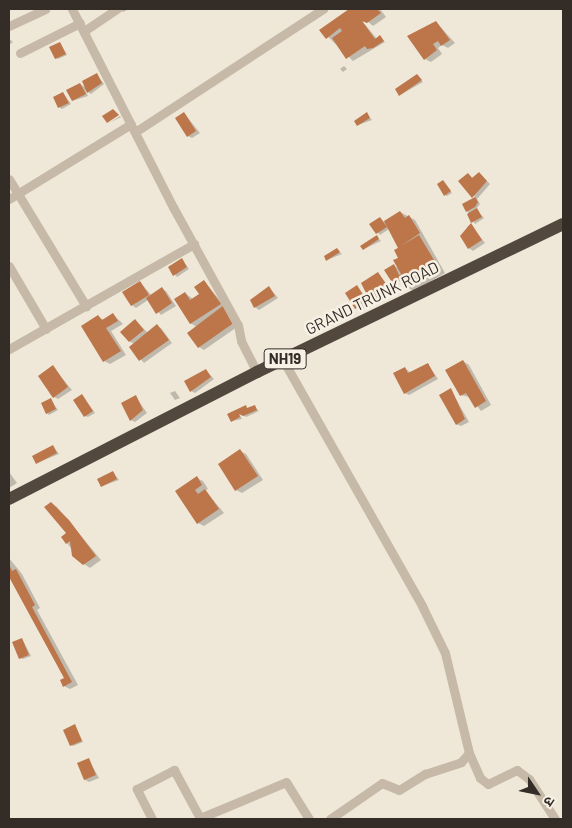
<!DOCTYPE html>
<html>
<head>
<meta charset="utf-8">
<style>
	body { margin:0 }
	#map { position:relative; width:572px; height:828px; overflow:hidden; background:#efe8d9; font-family:Barlow,"Noto Sans Devanagari",sans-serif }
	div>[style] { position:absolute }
	.shadow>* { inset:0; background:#0003 }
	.building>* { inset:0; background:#bc764a }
	.minor>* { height:9px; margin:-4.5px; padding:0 4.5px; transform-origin:4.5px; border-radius:4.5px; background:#c6b9a7 }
	.highway>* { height:12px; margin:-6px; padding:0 6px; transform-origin:6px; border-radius:6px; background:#53483e }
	span { translate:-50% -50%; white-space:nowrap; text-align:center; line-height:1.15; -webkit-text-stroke:5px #f7f1e5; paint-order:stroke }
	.shield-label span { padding:1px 4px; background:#f7f1e5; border:1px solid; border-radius:4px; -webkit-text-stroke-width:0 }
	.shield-label { font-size:15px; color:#332c27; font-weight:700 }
	.street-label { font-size:16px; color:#332c27 }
	.frame { position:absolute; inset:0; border:10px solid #332c27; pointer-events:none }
	.north { position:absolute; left:512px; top:768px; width:50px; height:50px; -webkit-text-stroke:4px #f7f1e5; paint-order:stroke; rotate:124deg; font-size:14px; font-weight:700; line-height:20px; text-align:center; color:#332c27 }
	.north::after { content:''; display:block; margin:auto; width:18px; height:22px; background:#332c27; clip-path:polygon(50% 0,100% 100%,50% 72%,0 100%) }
</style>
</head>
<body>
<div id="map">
	<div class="shadow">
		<div style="clip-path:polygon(118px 9px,129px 9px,123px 12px)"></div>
		<div style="clip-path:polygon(351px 9px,380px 9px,386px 17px,373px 26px,366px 20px,363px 22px,377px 39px,380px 37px,385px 42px,353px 61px,321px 30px)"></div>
		<div style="clip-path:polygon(436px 22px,455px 43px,448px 48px,442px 45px,438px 48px,442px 54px,431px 62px,425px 59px)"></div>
		<div style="clip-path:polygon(9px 39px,13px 42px,9px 45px)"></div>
		<div style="clip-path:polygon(60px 43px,67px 55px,58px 59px,56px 58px)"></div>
		<div style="clip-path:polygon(344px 66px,347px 69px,343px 72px,340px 69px)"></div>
		<div style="clip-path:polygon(97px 75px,104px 84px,91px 94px,85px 90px,88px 96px,72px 101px,80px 84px,86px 88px)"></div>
		<div style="clip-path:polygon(417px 75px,423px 82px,400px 95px)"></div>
		<div style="clip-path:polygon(63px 93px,71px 104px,62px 109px,59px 107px)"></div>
		<div style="clip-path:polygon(184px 113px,200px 133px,192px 138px,188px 136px)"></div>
		<div style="clip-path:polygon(367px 114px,372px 120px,358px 125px)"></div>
		<div style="clip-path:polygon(120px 116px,121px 117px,109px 123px)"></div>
		<div style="clip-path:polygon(479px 173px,490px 184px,477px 199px,480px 204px,476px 209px,484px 218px,475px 224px,467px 211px,475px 198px,468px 174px,473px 178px)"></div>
		<div style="clip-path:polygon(443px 181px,452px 193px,447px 196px,445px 195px)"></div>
		<div style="clip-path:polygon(400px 212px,415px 220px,445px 273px,414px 291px,408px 288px,401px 274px,397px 276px,404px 280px,394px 283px,394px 266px,399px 268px,399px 248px,389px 229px,380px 235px,371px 225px,380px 219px,384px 222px)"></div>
		<div style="clip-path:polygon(471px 225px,485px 243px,473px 251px,469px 248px,467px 227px)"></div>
		<div style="clip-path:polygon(377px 237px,381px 241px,364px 249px)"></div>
		<div style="clip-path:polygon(337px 250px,342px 254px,327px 260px)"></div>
		<div style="clip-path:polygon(182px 260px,189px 269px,177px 277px,169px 267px)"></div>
		<div style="clip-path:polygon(378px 273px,393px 292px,375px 302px,371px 300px)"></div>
		<div style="clip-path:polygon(204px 281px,240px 325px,204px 350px,199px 347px,197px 327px,190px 323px,185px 293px,193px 299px,200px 295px)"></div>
		<div style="clip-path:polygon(140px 282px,151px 295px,162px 289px,166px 291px,176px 306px,161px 315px,148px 300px,136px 308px,132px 305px)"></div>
		<div style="clip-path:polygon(269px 287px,278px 298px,259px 310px,255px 307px)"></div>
		<div style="clip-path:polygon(357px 287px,371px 303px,361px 310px,356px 308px)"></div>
		<div style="clip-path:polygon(113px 314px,123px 324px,111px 331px,126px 355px,110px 364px,104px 361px,98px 317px,104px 320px)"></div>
		<div style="clip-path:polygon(136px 321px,148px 333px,157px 326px,161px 328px,172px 343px,144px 363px,130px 347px,134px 344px,129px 341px)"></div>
		<div style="clip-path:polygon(463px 361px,469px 365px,491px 405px,481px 411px,470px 397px,460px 395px)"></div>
		<div style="clip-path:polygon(428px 364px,438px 379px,409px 395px,405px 393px,405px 368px,411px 373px)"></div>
		<div style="clip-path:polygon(53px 367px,72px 390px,58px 399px,54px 397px)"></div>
		<div style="clip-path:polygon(206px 370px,214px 379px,195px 393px,191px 391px)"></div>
		<div style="clip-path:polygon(451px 390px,469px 422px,461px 426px,456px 424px)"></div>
		<div style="clip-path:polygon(175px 391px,180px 398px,175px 400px,170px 393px)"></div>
		<div style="clip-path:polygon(82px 396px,95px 413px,88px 417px,85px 416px)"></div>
		<div style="clip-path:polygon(136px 397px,147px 413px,135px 422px,131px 420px)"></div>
		<div style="clip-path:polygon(51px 400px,58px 410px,49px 415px,47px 413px)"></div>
		<div style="clip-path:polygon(254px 406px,259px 411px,246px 417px,239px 413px,242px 419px,232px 421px,229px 414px)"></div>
		<div style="clip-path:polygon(53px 446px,59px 454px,37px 463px)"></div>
		<div style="clip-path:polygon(240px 451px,246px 454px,263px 480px,242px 493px,236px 490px)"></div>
		<div style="clip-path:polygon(9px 472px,17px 483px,9px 488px)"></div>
		<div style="clip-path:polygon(113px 472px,119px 480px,102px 486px)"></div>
		<div style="clip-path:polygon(197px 478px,203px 481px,208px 489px,205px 490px,224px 513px,204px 526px,198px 523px,177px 491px)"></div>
		<div style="clip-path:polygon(51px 503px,57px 507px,101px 560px,90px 568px,84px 564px,67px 543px,68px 533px)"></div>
		<div style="clip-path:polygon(9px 558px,22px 574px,40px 608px,37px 610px,78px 685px,70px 689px,64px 686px,65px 679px,9px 574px)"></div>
		<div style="clip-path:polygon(22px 639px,31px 656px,23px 659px,20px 658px)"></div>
		<div style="clip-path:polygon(75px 726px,83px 742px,73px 746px,71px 745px)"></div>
		<div style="clip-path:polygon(89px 760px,99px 778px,89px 782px,85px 780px)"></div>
	</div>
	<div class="building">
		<div style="clip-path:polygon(349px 9px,377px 9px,381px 13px,367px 23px,362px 21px,375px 39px,380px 35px,384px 41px,373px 48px,367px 49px,365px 46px,346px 59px,332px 38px,342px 31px,340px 28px,326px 39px,319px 30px)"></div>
		<div style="clip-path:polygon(436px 21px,450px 40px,441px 46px,438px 41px,433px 44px,437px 50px,424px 60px,407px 36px)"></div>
		<div style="clip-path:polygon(60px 42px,66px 54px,55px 59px,49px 47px)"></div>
		<div style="clip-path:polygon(97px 73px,102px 83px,87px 93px,82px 81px)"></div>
		<div style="clip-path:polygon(417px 74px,422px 80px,399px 96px,395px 89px)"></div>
		<div style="clip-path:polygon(80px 83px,86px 94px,72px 101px,66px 90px)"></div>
		<div style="clip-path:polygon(63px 92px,69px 103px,58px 108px,53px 97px)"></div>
		<div style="clip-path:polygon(113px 109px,119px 115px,107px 123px,102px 116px)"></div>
		<div style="clip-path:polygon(184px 112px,196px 131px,187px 137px,175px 118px)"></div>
		<div style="clip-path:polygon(367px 112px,370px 118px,357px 126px,354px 121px)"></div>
		<div style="clip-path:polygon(479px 172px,487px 181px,472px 198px,458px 181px,468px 173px,472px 178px)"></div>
		<div style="clip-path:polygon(443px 180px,451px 191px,444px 196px,437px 184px)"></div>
		<div style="clip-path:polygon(475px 197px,478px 202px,475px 207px,466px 212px,462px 204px)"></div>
		<div style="clip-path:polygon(477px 208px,482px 217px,471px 223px,467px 214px)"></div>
		<div style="clip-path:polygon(400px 211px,405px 218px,409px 215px,420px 233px,401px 246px,419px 235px,440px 270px,407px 289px,401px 279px,393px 284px,384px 270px,394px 264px,399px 275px,401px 274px,393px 260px,398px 258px,394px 250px,398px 248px,384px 221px)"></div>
		<div style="clip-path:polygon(380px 217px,387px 227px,376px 234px,369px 224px)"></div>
		<div style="clip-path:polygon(471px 223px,482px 240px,468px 249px,460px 236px)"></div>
		<div style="clip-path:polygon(377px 235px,379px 239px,363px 250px,360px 246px)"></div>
		<div style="clip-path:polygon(337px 248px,340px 252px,326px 261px,324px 256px)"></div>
		<div style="clip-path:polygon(182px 258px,187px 267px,173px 276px,168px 267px)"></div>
		<div style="clip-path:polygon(378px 272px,390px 290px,370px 301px,361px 283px)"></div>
		<div style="clip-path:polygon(204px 280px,221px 304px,190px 324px,174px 299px,185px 292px,190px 300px,199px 294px,194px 287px)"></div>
		<div style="clip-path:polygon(140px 281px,149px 295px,131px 306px,122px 292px)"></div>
		<div style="clip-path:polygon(357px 285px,367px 301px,355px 309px,345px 293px)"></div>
		<div style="clip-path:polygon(269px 286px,275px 296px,254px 308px,250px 300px)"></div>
		<div style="clip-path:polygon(162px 287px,172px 303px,156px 314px,146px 298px)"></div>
		<div style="clip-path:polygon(224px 305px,235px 322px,198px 348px,187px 333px)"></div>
		<div style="clip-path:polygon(113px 313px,118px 321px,106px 328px,121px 351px,103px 362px,81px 326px,98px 315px,102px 320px)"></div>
		<div style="clip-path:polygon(135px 319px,144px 330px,129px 342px,120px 332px)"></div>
		<div style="clip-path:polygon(157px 324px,169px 340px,139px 361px,129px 347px)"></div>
		<div style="clip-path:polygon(463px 360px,486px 401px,475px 408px,466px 393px,460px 396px,445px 370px)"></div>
		<div style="clip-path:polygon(428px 363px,435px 376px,404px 394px,393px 373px,405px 367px,408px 373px)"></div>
		<div style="clip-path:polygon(53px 365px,68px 387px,53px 398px,38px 376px)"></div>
		<div style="clip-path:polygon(206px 369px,211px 377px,190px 392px,184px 381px)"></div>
		<div style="clip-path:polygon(451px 388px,465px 419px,456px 425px,439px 395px)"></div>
		<div style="clip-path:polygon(82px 394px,93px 411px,84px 417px,73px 400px)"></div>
		<div style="clip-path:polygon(136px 395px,143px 410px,130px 421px,121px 403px)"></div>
		<div style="clip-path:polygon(51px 398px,56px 409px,46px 414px,41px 403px)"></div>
		<div style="clip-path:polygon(246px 405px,247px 408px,255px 405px,257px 410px,243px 416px,239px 414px,240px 417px,231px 422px,227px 414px)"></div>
		<div style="clip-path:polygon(53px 445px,57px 453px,36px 464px,32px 456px)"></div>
		<div style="clip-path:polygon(240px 449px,258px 476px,235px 491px,218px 464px)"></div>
		<div style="clip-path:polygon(113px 471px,117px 479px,101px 487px,97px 479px)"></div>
		<div style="clip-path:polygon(197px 476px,202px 485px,195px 490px,198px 494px,205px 489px,219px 509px,197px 524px,175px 491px)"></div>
		<div style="clip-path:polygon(51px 502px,69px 520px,96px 556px,83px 565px,72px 556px,70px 541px,66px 544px,61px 537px,66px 533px,44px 507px)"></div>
		<div style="clip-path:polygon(9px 564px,12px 571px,16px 569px,35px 605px,32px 607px,72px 682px,63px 687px,60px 680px,64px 678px,9px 577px)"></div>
		<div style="clip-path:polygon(22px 638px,29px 655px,19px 659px,12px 642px)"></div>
		<div style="clip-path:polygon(75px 724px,82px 741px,70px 746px,63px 730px)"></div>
		<div style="clip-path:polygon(89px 758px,96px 775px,84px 780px,77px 763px)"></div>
	</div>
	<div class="minor">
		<div style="left:72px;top:9px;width:222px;rotate:63deg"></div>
		<div style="left:173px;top:207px;width:135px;rotate:61.2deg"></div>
		<div style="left:238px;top:325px;width:16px;rotate:79deg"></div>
		<div style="left:241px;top:341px;width:35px;rotate:63deg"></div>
		<div style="left:9px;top:26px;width:40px;rotate:-25deg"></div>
		<div style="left:84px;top:31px;width:40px;rotate:-34deg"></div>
		<div style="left:20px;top:53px;width:67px;rotate:-26.6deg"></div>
		<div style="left:135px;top:132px;width:225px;rotate:-33.2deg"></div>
		<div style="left:9px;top:179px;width:149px;rotate:58.8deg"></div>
		<div style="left:9px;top:199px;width:143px;rotate:-31.6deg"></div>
		<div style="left:9px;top:266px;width:73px;rotate:59.6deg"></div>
		<div style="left:9px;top:349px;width:213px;rotate:-29.6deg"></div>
		<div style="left:283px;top:360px;width:283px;rotate:60.5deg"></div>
		<div style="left:422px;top:606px;width:52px;rotate:63.9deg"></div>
		<div style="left:445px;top:653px;width:103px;rotate:76.5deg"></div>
		<div style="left:152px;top:819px;width:34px;rotate:-117deg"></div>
		<div style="left:137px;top:789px;width:42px;rotate:-27.2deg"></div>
		<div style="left:174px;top:770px;width:55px;rotate:61.6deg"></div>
		<div style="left:200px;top:818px;width:93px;rotate:-22.7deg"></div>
		<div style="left:286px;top:782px;width:44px;rotate:58.1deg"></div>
		<div style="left:330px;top:819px;width:63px;rotate:-34.7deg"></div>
		<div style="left:382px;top:783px;width:18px;rotate:22deg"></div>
		<div style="left:399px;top:790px;width:31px;rotate:-32deg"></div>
		<div style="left:425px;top:774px;width:38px;rotate:-18deg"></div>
		<div style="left:461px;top:762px;width:12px;rotate:-48deg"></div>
		<div style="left:469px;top:753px;width:27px;rotate:66deg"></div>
		<div style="left:480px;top:778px;width:10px;rotate:37deg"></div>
		<div style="left:488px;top:784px;width:32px;rotate:-26deg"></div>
		<div style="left:517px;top:770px;width:15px;rotate:37deg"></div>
		<div style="left:529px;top:779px;width:48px;rotate:57deg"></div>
	</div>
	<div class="highway">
		<div style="left:9px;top:499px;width:279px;rotate:-27.1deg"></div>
		<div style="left:257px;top:372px;width:340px;rotate:-25.8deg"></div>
	</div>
	<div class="shield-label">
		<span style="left:285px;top:359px">NH19</span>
	</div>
	<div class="street-label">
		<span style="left:372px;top:298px;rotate:-26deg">GRAND TRUNK ROAD</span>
	</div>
	<div class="frame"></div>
	<div class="north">उ</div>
</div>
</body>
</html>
